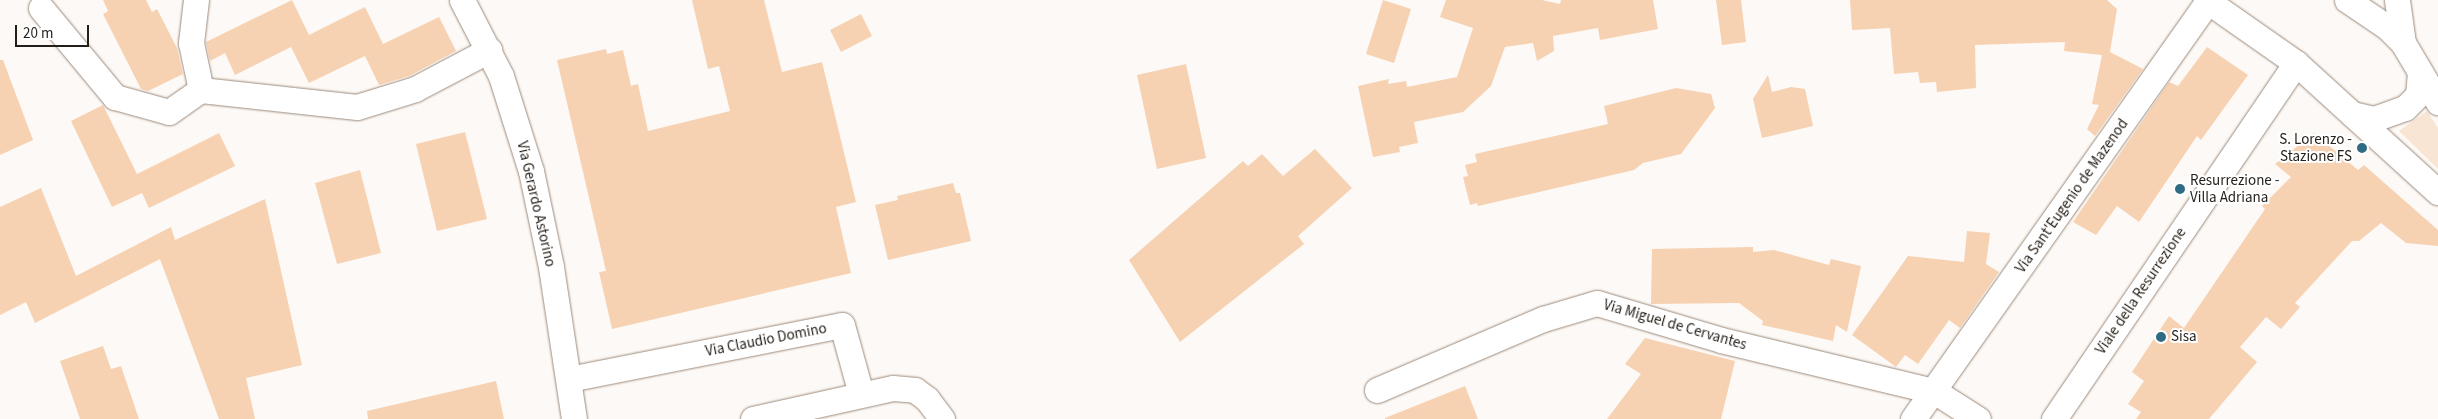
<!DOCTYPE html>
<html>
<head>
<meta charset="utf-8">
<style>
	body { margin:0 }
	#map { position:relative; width:2438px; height:419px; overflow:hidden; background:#fdf9f6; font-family:"Source Sans 3",sans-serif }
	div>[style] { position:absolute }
	.green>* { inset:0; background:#f9e5d4 }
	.building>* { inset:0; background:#f7d2b2 }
	.roads { filter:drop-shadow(0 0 1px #9c8a7b) drop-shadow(0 0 1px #9c8a7b) }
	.minor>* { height:25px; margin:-12.5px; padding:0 12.5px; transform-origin:12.5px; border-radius:12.5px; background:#fff }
	.dots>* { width:14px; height:14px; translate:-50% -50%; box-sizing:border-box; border:2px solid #fff; border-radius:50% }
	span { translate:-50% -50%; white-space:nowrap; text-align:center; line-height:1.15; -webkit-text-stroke:4px #fff; paint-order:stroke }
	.poi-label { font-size:15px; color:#241e18 }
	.right { translate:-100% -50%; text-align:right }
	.left { translate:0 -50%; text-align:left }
	.street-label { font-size:15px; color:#241e18 }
	.scale { position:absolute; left:15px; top:25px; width:74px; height:22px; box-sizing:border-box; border:2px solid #241e18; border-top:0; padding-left:6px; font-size:15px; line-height:18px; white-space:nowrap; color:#241e18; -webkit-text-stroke:4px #fff; paint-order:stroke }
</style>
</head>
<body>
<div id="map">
	<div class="green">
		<div style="clip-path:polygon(2427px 111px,2438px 128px,2438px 169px,2399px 131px)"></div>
	</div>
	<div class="building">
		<div style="clip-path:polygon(103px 0,146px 0,152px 12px,157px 9px,177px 48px,183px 74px,148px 91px,141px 89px,103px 14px,108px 11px)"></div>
		<div style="clip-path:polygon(292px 0,309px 35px,365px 7px,383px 44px,439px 17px,456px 51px,409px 76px,379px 85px,365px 56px,309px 83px,291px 47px,235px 75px,225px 53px,210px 61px,206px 42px)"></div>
		<div style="clip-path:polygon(692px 0,764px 0,782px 72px,822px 62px,856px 202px,836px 207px,851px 273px,612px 329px,599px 272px,606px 271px,557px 60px,606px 49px,607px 54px,623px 50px,631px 86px,638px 84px,648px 131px,730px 111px,719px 66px,708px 69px)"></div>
		<div style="clip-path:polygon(1383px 0,1411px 9px,1394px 63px,1366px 54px)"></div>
		<div style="clip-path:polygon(1446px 0,1542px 0,1560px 4px,1561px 0,1653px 0,1658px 29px,1600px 40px,1598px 28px,1553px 36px,1554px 51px,1537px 61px,1533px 43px,1505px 47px,1491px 86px,1463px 112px,1414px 122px,1418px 143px,1399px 147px,1400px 152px,1373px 157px,1358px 86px,1389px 79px,1388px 84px,1406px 81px,1407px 87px,1457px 77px,1473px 28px,1440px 17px)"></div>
		<div style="clip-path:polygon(1716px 0,1741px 0,1746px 42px,1722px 45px)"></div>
		<div style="clip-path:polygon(1850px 0,2107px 0,2117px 9px,2110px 52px,2143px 69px,2095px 136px,2087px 129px,2099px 105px,2092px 104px,2102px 55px,2064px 51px,2065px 42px,1975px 45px,1976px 88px,1937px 92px,1936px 82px,1920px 83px,1918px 72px,1894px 74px,1890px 28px,1852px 30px)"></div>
		<div style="clip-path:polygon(861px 14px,872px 36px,841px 52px,830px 30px)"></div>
		<div style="clip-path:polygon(2207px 47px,2248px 75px,2201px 140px,2197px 136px,2139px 222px,2117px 206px,2096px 235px,2073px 222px,2169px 82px,2178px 86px)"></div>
		<div style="clip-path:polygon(0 60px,3px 60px,33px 140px,0 155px)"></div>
		<div style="clip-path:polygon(1186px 64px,1206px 158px,1157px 169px,1137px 75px)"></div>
		<div style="clip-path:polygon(1768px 75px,1772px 92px,1791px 87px,1805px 89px,1813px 126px,1762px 138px,1753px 99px)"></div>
		<div style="clip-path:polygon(1676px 88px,1711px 94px,1715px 108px,1681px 154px,1643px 163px,1634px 170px,1478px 206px,1477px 203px,1470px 205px,1463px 177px,1468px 176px,1465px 165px,1477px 162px,1475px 154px,1608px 124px,1604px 106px)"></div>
		<div style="clip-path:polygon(103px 105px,137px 174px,219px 133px,235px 166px,149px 208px,142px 193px,112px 207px,71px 121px)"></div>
		<div style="clip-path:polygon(465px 132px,487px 219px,437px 231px,416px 144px)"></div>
		<div style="clip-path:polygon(2314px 133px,2358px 170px,2364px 165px,2438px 230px,2438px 246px,2406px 243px,2381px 223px,2359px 241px,2352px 241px,2295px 303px,2300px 307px,2281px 329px,2266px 317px,2240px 347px,2257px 362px,2209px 419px,2136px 419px,2141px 412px,2128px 404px,2144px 381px,2132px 372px,2169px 316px,2184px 328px,2265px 209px,2262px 206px,2291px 177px,2275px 164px)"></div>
		<div style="clip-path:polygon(1315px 149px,1352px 188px,1298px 236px,1304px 244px,1180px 342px,1129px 260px,1243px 161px,1248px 166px,1262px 154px,1283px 176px)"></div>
		<div style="clip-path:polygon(360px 170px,381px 253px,337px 264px,315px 183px)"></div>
		<div style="clip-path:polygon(953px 183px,956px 193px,960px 193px,971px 241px,888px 260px,875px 205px,898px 200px,897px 196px)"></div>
		<div style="clip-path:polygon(41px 188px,76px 276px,171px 227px,175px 240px,265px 199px,302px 365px,246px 378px,255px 419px,219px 419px,160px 259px,35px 323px,26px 302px,0 315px,0 207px)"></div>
		<div style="clip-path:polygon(1967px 231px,1990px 233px,1986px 264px,1999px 272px,1960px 328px,1949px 320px,1918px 364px,1905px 355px,1896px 367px,1852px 335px,1908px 256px,1964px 262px)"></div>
		<div style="clip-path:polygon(1753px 247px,1753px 252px,1774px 250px,1829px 265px,1831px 259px,1861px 266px,1847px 332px,1836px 325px,1833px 341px,1762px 325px,1763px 321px,1739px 303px,1651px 304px,1652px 249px)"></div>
		<div style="clip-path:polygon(1645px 338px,1735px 361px,1721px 419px,1607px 419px,1641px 374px,1625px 364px)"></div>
		<div style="clip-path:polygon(103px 346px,111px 369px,121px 366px,139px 419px,80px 419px,60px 361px)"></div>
		<div style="clip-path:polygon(496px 381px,504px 419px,368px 419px,367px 411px)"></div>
		<div style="clip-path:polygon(1465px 386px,1478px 419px,1385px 419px,1385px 418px)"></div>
	</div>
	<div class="roads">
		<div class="minor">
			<div style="left:462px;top:0;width:85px;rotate:62.8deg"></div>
			<div style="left:501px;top:76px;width:100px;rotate:72.5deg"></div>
			<div style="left:531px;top:171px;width:98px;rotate:78.2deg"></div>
			<div style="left:551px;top:267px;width:154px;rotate:81.4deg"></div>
			<div style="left:2206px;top:0;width:110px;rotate:35deg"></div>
			<div style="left:2296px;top:63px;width:192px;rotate:42.3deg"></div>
			<div style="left:2347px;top:0;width:48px;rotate:34deg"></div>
			<div style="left:2387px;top:27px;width:23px;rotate:45deg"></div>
			<div style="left:2403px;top:43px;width:69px;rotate:59.3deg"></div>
			<div style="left:2397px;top:0;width:43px;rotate:82.1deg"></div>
			<div style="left:41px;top:8px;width:116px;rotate:50.3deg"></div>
			<div style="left:115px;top:97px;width:56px;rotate:15.5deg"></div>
			<div style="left:169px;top:112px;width:39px;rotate:-35deg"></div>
			<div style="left:201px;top:90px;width:48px;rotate:-102deg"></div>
			<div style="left:191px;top:43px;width:43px;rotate:-83.4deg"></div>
			<div style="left:201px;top:90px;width:157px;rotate:6.2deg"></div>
			<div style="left:357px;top:107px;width:61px;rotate:-17.2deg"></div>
			<div style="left:415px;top:89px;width:84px;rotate:-27.8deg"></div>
			<div style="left:2352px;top:114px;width:23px;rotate:13deg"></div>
			<div style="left:2374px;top:119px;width:33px;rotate:-20deg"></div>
			<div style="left:2405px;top:108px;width:18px;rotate:-45deg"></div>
			<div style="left:2418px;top:95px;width:23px;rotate:-85deg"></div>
			<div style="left:569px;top:379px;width:278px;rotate:-11.2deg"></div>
			<div style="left:842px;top:325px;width:72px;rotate:74.6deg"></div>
			<div style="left:1377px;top:390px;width:181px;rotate:-23.2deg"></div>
			<div style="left:1543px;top:319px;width:56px;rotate:-16.5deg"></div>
			<div style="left:1597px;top:303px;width:129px;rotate:16.6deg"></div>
			<div style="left:1721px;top:340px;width:219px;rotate:13.5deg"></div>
			<div style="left:1934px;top:391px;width:52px;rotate:32.5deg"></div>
			<div style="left:753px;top:419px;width:143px;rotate:-12.5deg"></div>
			<div style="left:893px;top:388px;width:22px;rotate:5deg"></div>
			<div style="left:915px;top:390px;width:15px;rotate:37deg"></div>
			<div style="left:927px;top:399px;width:25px;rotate:53deg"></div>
			<div style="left:1913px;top:419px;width:512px;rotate:-54.79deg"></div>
			<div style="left:2054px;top:419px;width:430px;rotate:-55.8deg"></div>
		</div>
	</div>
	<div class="dots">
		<div style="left:2362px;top:148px;background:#2f6c83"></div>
		<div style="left:2180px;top:189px;background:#2f6c83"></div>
		<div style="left:2161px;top:337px;background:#2f6c83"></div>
	</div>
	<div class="poi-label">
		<span class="right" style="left:2352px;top:148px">S. Lorenzo -<br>Stazione FS</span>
		<span class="left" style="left:2190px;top:189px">Resurrezione -<br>Villa Adriana</span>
		<span class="left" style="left:2171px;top:337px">Sisa</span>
	</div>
	<div class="street-label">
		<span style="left:2072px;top:196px;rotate:-55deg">Via Sant'Eugenio de Mazenod</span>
		<span style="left:536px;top:204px;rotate:77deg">Via Gerardo Astorino</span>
		<span style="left:2141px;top:291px;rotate:-56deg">Viale della Resurrezione</span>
		<span style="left:1675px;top:325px;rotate:16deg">Via Miguel de Cervantes</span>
		<span style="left:766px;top:340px;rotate:-11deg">Via Claudio Domino</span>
	</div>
	<div class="scale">20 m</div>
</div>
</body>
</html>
